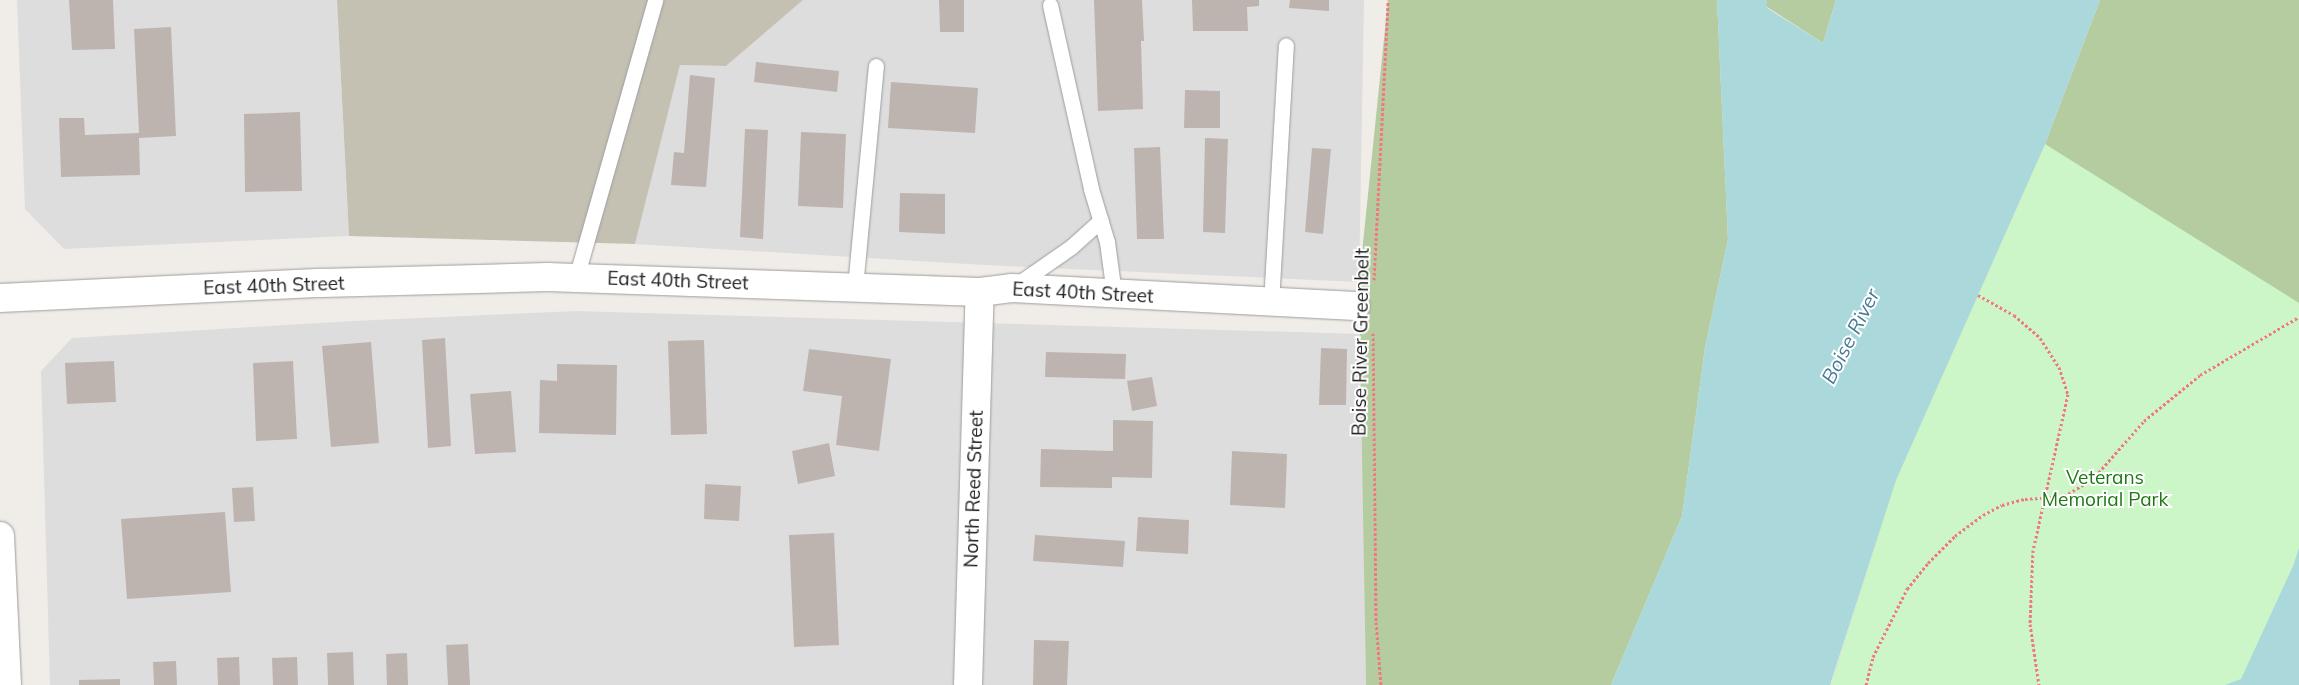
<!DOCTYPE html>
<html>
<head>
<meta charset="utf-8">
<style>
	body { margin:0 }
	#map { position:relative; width:2299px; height:685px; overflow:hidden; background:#f0ece7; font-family:Mulish,sans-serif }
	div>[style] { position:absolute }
	.residential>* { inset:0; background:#dedddd }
	.construction>* { inset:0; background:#c4c1b3 }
	.forest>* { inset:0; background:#b4cc9f }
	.park>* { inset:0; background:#cdf6c8 }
	.water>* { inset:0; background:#abd8db }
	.building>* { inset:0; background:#bdb4b0 }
	.path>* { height:3px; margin-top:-1.5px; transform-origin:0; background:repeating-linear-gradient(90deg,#f17781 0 2.5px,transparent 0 5px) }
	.roads { filter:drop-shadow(0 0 1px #9d9d9d) drop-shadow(0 0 1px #9d9d9d) }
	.service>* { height:15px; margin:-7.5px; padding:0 7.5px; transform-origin:7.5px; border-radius:7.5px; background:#fff }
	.minor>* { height:28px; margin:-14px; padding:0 14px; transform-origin:14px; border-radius:14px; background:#fff }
	.tertiary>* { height:28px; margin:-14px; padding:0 14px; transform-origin:14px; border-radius:14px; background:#fff }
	span { translate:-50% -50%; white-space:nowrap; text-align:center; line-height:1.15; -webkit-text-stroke:4px #fff; paint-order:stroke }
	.street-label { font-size:19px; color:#202020 }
	.park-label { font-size:19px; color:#1d7913 }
	.water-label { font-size:20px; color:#487b93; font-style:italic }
</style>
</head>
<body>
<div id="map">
	<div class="residential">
		<div style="clip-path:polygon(17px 0,337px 0,349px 236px,64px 249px,25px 209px)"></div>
		<div style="clip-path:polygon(803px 0,1364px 0,1359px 282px,985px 265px,635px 244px,680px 65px,726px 66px)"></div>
		<div style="clip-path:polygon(576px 311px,1361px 334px,1366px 685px,50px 685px,41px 371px,72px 338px,353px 321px)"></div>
	</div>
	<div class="construction">
		<div style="clip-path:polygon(337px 0,803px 0,726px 66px,680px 65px,635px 244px,349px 236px)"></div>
	</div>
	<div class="forest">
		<div style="clip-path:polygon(1388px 0,1717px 0,1728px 239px,1705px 348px,1682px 516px,1611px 685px,1366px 685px,1359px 282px)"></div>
		<div style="clip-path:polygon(1767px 0,1836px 0,1823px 43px,1767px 7px)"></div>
		<div style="clip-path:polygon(2100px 0,2299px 0,2299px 548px,2225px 685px,1831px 685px,1896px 480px,2045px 144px)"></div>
	</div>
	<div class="park">
		<div style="clip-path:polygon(2045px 144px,2299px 303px,2299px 685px,1831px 685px,1896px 480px)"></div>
	</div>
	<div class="water">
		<div style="clip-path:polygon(1717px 0,1767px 0,1767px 8px,1823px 43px,1836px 0,2100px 0,2045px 144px,1896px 480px,1830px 685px,1611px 685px,1682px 516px,1705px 348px,1728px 239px)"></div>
		<div style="clip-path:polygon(2299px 548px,2299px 685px,2225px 685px,2241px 679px,2293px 566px)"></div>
	</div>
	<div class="building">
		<div style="clip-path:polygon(69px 0,113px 0,115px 49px,72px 50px)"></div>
		<div style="clip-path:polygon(939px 0,964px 0,964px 32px,940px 32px)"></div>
		<div style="clip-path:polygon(1094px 0,1142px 0,1144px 41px,1141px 41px,1143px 109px,1098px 111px)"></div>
		<div style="clip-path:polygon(1192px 0,1259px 0,1259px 6px,1247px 7px,1248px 31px,1193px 31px)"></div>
		<div style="clip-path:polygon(1290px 0,1329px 0,1329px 11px,1289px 8px)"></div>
		<div style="clip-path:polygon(171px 27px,176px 136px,139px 138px,140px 175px,61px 177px,59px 118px,84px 118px,85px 135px,139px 133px,134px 29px)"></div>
		<div style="clip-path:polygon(756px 62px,839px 71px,837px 92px,754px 82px)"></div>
		<div style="clip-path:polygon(690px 75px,715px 78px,706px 187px,671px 185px,674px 152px,684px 153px)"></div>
		<div style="clip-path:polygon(891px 82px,978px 88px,975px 133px,888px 128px)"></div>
		<div style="clip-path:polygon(1185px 90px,1220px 91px,1220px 128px,1184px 128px)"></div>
		<div style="clip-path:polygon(300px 112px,302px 191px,245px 192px,244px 114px)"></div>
		<div style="clip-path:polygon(745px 129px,768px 130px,763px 239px,740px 237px)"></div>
		<div style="clip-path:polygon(801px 132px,846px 134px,843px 208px,798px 206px)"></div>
		<div style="clip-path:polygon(1205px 138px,1228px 139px,1225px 233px,1203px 232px)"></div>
		<div style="clip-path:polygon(1160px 147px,1164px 239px,1137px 239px,1134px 148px)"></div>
		<div style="clip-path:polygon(1312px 148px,1331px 149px,1323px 234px,1305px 232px)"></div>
		<div style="clip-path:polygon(900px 193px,945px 194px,945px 234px,899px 232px)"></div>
		<div style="clip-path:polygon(445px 338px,451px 446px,428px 448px,422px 340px)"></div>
		<div style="clip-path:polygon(704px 340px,707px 434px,671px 435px,668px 341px)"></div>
		<div style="clip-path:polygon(371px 342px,379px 443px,331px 447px,322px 346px)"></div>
		<div style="clip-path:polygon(1321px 348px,1347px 349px,1346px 405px,1319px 405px)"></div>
		<div style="clip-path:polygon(809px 349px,891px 359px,879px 451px,836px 445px,842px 396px,803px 391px)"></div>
		<div style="clip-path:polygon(1046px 352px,1126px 354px,1125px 379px,1045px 377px)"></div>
		<div style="clip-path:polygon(114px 361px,116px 402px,67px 404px,65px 363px)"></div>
		<div style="clip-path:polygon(293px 361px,297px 439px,256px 441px,253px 363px)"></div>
		<div style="clip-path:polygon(557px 364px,617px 365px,616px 435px,539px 433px,540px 380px,557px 381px)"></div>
		<div style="clip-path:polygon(1152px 377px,1157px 406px,1132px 411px,1127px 381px)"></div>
		<div style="clip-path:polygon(511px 391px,516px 452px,475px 454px,470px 394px)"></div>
		<div style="clip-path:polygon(1113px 420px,1153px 421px,1152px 478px,1112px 477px,1112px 488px,1040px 487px,1041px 449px,1113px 451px)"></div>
		<div style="clip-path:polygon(829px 443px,835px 476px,798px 484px,792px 451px)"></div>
		<div style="clip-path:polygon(1232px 451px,1287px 454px,1285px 508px,1230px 505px)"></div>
		<div style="clip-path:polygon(705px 484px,741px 486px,739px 521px,704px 519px)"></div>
		<div style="clip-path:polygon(253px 487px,255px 521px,234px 522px,232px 488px)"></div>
		<div style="clip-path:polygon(225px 512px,231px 592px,127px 599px,121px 519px)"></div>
		<div style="clip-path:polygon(1138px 517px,1189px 520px,1188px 554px,1136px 551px)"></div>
		<div style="clip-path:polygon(834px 533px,839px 645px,794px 647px,789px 535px)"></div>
		<div style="clip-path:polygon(1035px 535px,1125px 541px,1123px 567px,1033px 561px)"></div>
		<div style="clip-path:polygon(1034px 640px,1069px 641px,1067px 685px,1033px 685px)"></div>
		<div style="clip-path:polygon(468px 644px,470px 685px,448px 685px,446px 645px)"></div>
		<div style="clip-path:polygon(353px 652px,354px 685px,328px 685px,327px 653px)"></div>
		<div style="clip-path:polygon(407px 653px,408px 685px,387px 685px,386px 654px)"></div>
		<div style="clip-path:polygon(239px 657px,240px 685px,218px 685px,217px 658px)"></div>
		<div style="clip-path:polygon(297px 657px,298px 685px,273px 685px,272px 658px)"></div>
		<div style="clip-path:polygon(176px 661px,177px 685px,154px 685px,153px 662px)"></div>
		<div style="clip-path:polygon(120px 679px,120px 685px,79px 685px,79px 680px)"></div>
	</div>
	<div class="path">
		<div style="left:1374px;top:280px;width:280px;rotate:-87.1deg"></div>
		<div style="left:1978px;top:295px;width:41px;rotate:29.1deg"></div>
		<div style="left:2014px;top:315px;width:35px;rotate:41deg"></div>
		<div style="left:2040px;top:338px;width:35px;rotate:57deg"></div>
		<div style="left:2059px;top:367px;width:28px;rotate:72deg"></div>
		<div style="left:2068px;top:394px;width:160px;rotate:102.6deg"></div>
		<div style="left:2033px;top:550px;width:74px;rotate:92.3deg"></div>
		<div style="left:2030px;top:624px;width:62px;rotate:81.6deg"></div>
		<div style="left:1373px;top:333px;width:289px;rotate:89.4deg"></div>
		<div style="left:1376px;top:622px;width:63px;rotate:85.5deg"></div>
		<div style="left:1866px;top:685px;width:29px;rotate:-76deg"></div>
		<div style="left:1873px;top:657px;width:76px;rotate:-63.4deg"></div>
		<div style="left:1907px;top:589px;width:33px;rotate:-51deg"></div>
		<div style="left:1928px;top:563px;width:38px;rotate:-45deg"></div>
		<div style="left:1955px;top:536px;width:35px;rotate:-37deg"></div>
		<div style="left:1983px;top:515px;width:21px;rotate:-28deg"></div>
		<div style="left:2002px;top:505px;width:24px;rotate:-15deg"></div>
		<div style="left:2025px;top:499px;width:39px;rotate:-4deg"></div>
		<div style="left:2064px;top:496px;width:32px;rotate:-30deg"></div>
		<div style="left:2092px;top:480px;width:79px;rotate:-48.6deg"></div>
		<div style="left:2144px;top:421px;width:72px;rotate:-39.4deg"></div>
		<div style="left:2200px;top:375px;width:115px;rotate:-30.4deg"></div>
	</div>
	<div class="roads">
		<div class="service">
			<div style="left:1050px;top:5px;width:189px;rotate:77.4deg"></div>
			<div style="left:1091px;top:189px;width:55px;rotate:73.2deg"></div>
			<div style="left:1107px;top:242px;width:52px;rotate:82.3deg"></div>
			<div style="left:576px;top:278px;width:289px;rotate:-74.1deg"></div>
			<div style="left:1015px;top:286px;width:68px;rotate:-34.9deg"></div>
			<div style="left:1071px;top:247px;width:40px;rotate:-42deg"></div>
			<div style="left:855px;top:287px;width:222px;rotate:-84.6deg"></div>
			<div style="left:1271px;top:303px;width:258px;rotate:-86.7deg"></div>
		</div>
		<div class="minor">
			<div style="left:0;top:298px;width:322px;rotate:-2.7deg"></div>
			<div style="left:322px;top:283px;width:225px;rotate:-1.5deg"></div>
			<div style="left:547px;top:277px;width:433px;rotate:2deg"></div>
			<div style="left:980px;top:292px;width:32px;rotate:-7deg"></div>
			<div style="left:1012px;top:288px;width:344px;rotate:3deg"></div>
			<div style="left:968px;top:685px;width:393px;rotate:-88.3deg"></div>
		</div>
		<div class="tertiary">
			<div style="left:0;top:536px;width:149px;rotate:87.3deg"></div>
		</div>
	</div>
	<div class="street-label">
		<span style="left:678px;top:281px;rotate:2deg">East 40th Street</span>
		<span style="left:274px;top:286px;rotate:-2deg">East 40th Street</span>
		<span style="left:1083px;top:293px;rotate:3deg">East 40th Street</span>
		<span style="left:1361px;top:342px;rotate:-89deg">Boise River Greenbelt</span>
		<span style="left:974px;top:489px;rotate:-88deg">North Reed Street</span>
	</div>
	<div class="park-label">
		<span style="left:2105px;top:489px">Veterans<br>Memorial Park</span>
	</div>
	<div class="water-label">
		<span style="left:1850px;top:336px;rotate:-63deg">Boise River</span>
	</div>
</div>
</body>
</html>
